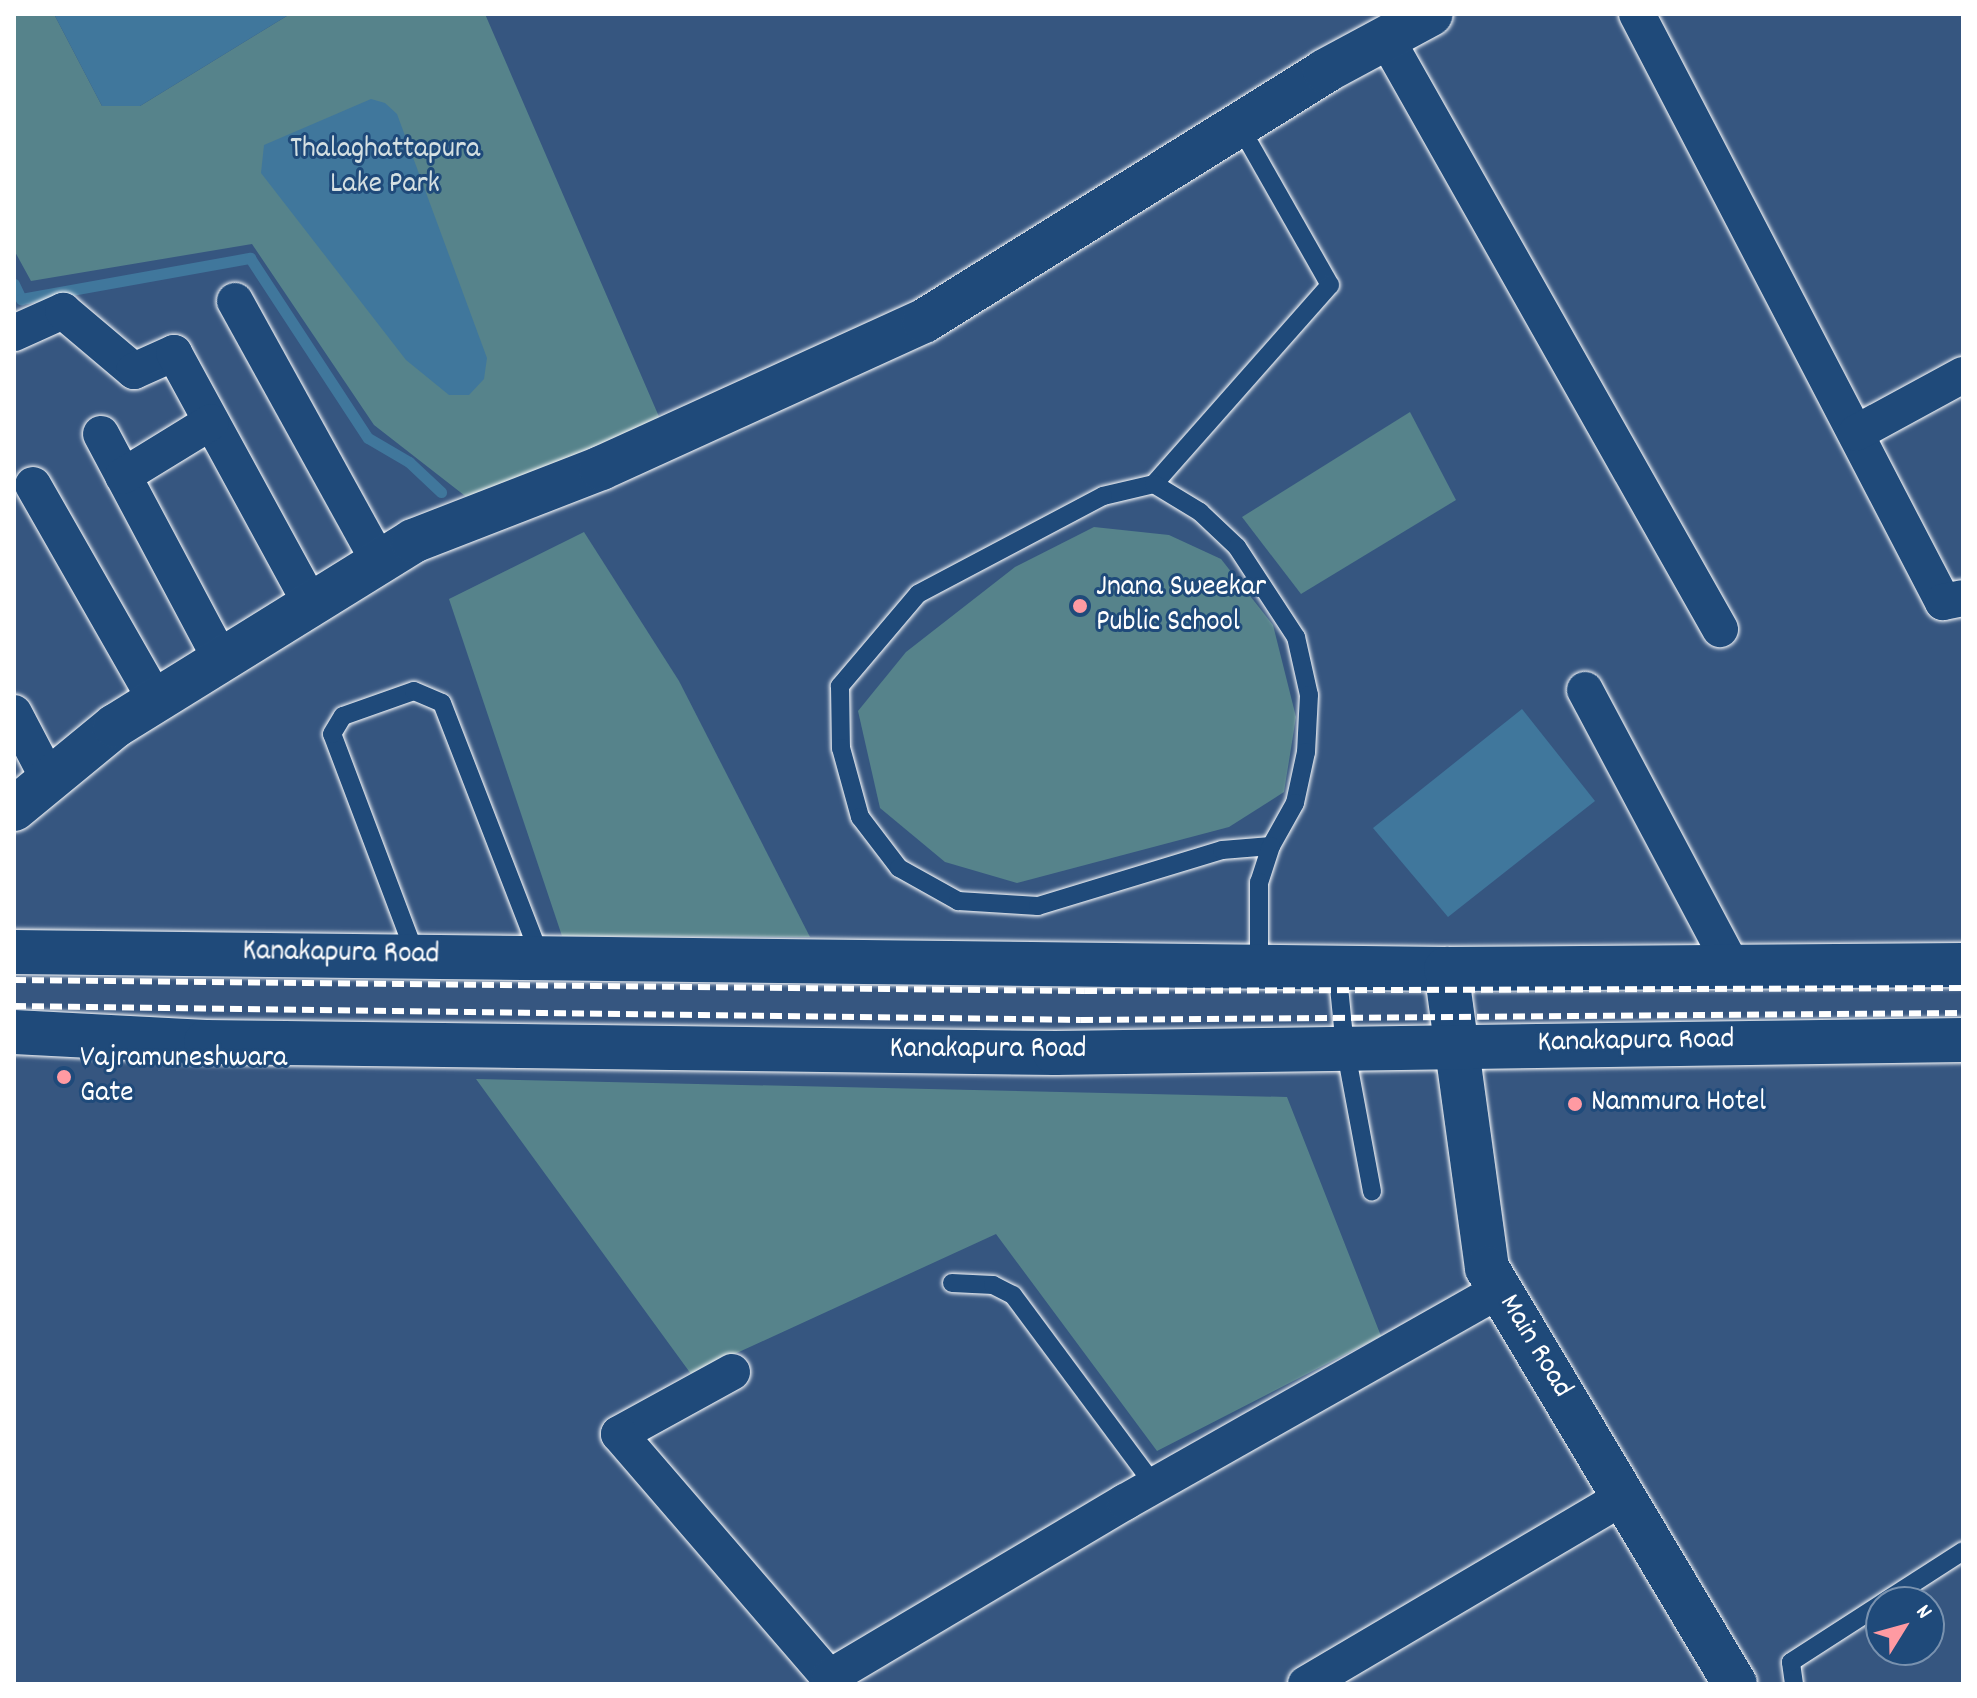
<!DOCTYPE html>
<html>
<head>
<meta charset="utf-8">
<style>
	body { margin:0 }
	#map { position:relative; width:1977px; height:1698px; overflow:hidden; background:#365680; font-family:Dekko,sans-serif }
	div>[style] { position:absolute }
	.green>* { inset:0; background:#56838b }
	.water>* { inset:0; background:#40779c }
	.stream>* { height:11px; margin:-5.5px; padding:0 5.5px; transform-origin:5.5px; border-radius:5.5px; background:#40779c }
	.roads { filter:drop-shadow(0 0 2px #fff) drop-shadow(0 0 2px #fff) }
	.lane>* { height:18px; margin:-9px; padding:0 9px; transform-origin:9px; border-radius:9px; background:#1f4a7a }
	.street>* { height:36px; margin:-18px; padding:0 18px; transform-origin:18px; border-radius:18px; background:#1f4a7a }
	.secondary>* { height:44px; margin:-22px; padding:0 22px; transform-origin:22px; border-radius:22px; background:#1f4a7a }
	.highway>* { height:44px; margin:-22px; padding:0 22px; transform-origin:22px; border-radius:22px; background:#1f4a7a }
	.rail>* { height:6px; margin-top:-3px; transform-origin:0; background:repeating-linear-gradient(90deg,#fff 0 12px,transparent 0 18px) }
	.dots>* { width:22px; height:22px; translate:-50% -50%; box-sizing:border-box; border:4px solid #1f4a7a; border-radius:50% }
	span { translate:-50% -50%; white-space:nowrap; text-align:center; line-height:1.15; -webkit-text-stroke:6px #1f4a7a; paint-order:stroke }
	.park-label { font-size:30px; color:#d5e0e2 }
	.poi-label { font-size:30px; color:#fff }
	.left { translate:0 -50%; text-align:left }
	.street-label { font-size:30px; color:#fff }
	.frame { position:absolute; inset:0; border:16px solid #fff; pointer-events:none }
	.north { position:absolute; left:1865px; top:1586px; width:80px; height:80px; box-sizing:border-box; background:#1f4a7a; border:2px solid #7992af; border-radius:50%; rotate:53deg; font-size:22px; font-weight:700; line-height:32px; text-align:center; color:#fff }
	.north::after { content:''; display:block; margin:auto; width:28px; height:36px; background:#ff9aa2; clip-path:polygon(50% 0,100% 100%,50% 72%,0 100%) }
</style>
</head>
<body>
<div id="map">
	<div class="green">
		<div style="clip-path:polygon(14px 14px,54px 14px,102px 106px,140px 106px,290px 14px,485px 14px,660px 419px,469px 499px,374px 425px,252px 244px,31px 281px,14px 250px)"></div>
		<div style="clip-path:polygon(1410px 412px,1456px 500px,1301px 594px,1242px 517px)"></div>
		<div style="clip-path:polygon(1094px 527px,1169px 535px,1221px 559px,1273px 625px,1296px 717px,1284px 792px,1229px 827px,1017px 883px,945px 862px,880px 808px,858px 711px,906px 652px,1015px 567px)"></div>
		<div style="clip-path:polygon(584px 532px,679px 681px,810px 937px,562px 936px,449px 599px)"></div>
		<div style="clip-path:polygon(476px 1079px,1287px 1097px,1381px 1336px,1157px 1451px,996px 1234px,691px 1374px)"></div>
	</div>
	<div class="water">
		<div style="clip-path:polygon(54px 14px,290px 14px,140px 106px,102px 106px)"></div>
		<div style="clip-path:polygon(371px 99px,385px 103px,397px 114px,487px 358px,484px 379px,469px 395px,449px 395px,406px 360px,261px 173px,264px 145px)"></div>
		<div style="clip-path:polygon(1522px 709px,1595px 801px,1448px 917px,1373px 828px)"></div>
	</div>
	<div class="stream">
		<div style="left:14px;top:284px;width:17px;rotate:65deg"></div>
		<div style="left:21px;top:299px;width:233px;rotate:-10.2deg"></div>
		<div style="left:250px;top:258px;width:215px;rotate:56.8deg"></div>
		<div style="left:368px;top:438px;width:48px;rotate:30.3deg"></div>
		<div style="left:409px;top:462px;width:44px;rotate:43.2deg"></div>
	</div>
	<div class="roads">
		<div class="lane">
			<div style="left:1239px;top:125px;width:184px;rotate:60.4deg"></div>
			<div style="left:1330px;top:285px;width:266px;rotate:131.5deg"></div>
			<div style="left:1154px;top:484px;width:52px;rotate:166.8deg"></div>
			<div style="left:1103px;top:496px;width:209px;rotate:152.1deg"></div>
			<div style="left:918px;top:594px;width:121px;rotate:130.3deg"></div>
			<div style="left:840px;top:686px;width:62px;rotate:89.1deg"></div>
			<div style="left:841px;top:748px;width:72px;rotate:74.6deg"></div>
			<div style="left:860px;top:817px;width:64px;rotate:52.6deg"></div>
			<div style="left:899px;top:868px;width:68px;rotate:29.2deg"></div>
			<div style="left:958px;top:901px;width:80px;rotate:3.6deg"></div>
			<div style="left:1038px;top:906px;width:192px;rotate:-16.9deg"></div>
			<div style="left:1222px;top:850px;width:49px;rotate:-4.7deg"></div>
			<div style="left:1154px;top:484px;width:54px;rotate:31.3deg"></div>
			<div style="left:1200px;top:512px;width:51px;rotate:43.4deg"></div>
			<div style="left:1237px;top:547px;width:108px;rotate:56.8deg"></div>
			<div style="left:1296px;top:637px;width:59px;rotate:77.4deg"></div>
			<div style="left:1309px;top:695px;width:57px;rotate:93deg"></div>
			<div style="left:1306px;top:752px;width:52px;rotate:102.2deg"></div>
			<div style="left:1295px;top:803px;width:49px;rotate:119.2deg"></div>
			<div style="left:1271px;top:846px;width:38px;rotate:108deg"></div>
			<div style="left:1259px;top:882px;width:83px;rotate:90deg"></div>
			<div style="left:416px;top:956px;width:237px;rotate:-110.7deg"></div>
			<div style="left:332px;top:734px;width:21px;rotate:-59deg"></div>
			<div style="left:343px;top:716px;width:75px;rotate:-19.4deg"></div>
			<div style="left:414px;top:691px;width:30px;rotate:23deg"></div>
			<div style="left:442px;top:703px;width:274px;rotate:68.8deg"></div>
			<div style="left:1337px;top:967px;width:80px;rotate:84.3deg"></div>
			<div style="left:1345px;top:1047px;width:147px;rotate:79.4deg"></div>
			<div style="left:952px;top:1283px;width:41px;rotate:2.8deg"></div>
			<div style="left:993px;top:1285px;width:22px;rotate:27deg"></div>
			<div style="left:1013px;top:1295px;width:237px;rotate:53.4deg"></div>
			<div style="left:1884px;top:1602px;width:94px;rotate:-32.8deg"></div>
			<div style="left:1794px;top:1684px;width:22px;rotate:-98deg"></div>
			<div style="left:1791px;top:1662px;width:107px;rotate:-32.8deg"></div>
		</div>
		<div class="street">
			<div style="left:1637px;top:14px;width:663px;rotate:62.51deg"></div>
			<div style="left:1943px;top:602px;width:20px;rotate:-11deg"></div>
			<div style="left:1386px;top:38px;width:679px;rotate:60.53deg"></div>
			<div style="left:235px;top:301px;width:298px;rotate:61.1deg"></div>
			<div style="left:14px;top:333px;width:54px;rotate:-24.2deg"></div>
			<div style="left:63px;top:311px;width:93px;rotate:40.2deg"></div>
			<div style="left:134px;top:371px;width:44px;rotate:-24.2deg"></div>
			<div style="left:174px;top:353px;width:286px;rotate:61.4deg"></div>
			<div style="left:1856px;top:433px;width:122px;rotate:-28.5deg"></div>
			<div style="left:101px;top:434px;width:256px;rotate:62deg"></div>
			<div style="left:123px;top:476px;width:103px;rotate:-31.5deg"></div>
			<div style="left:33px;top:485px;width:249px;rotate:60.3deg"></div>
			<div style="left:1585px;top:690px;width:314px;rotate:62deg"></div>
			<div style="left:14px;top:713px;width:76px;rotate:62.4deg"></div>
			<div style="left:732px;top:1372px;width:129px;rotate:151.2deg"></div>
			<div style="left:619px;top:1434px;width:330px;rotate:49.2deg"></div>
			<div style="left:830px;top:1677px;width:343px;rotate:-30.7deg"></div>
			<div style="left:1125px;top:1502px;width:431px;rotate:-29.5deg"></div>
			<div style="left:1306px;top:1684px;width:368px;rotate:-30.5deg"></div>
		</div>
		<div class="secondary">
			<div style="left:14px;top:809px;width:131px;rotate:-39.4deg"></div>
			<div style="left:115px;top:726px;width:351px;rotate:-31.8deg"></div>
			<div style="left:413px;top:541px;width:202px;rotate:-21.2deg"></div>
			<div style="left:601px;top:468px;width:355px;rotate:-24.5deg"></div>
			<div style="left:924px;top:321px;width:473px;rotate:-31.9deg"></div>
			<div style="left:1325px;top:71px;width:120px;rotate:-28.3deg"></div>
			<div style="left:1446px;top:969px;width:302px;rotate:82.2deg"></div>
			<div style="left:1487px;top:1268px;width:484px;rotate:59.2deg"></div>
		</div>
		<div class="highway">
			<div style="left:14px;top:952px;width:1432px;rotate:0.68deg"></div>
			<div style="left:1446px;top:969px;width:517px;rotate:-0.44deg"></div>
			<div style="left:14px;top:1032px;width:192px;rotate:3deg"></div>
			<div style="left:206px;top:1042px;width:849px;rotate:0.74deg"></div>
			<div style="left:1055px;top:1053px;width:908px;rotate:-0.82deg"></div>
		</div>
	</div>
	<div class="rail">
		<div style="left:14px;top:980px;width:1071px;rotate:0.59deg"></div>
		<div style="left:1085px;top:991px;width:878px;rotate:-0.2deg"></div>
		<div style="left:14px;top:1006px;width:1067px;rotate:0.75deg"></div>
		<div style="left:1081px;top:1020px;width:882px;rotate:-0.45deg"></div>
	</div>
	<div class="dots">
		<div style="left:1080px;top:606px;background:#ff9aa2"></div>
		<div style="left:64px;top:1077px;background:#ff9aa2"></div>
		<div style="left:1575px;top:1104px;background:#ff9aa2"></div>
	</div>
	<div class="park-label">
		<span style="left:385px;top:168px">Thalaghattapura<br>Lake Park</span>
	</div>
	<div class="poi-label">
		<span class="left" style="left:1096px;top:606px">Jnana Sweekar<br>Public School</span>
		<span class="left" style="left:80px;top:1077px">Vajramuneshwara<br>Gate</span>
		<span class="left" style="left:1591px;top:1104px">Nammura Hotel</span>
	</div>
	<div class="street-label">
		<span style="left:341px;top:955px;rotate:1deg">Kanakapura Road</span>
		<span style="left:1636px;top:1043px;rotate:-1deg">Kanakapura Road</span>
		<span style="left:988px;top:1051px">Kanakapura Road</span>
		<span style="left:1534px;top:1347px;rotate:59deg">Main Road</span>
	</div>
	<div class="frame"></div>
	<div class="north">N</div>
</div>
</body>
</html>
